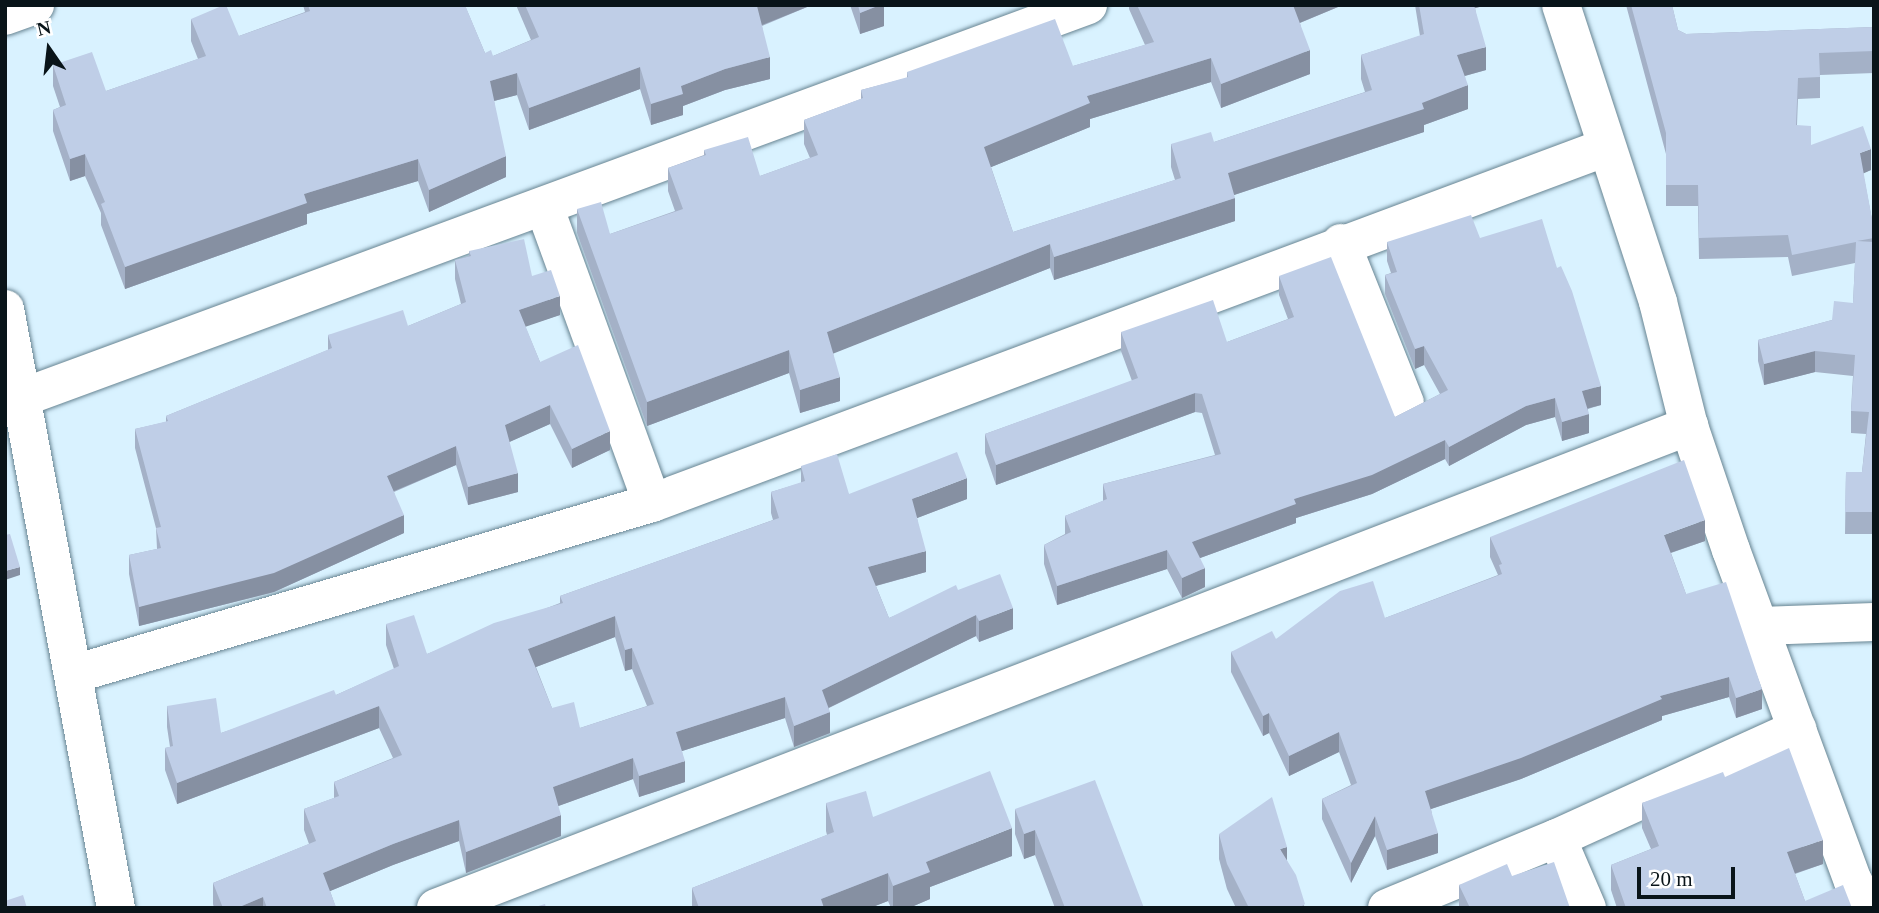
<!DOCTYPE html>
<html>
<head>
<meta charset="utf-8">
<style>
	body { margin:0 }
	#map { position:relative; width:1879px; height:913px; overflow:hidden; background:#d9f2ff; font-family:Georgia,serif }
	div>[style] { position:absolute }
	.roads { filter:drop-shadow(0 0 2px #678492) drop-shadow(0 0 2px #678492) }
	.minor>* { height:38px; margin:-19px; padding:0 19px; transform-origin:19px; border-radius:19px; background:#fff }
	.major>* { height:38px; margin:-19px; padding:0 19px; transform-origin:19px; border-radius:19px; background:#fff }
	.wall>* { inset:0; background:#a4b1c7 }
	.shaded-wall>* { inset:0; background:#8690a2 }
	.building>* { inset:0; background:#bfcee7 }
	span { translate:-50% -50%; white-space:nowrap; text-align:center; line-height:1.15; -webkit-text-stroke:5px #fff; paint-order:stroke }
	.frame { position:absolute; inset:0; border:7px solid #091419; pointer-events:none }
	.north { position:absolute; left:14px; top:14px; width:70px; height:70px; -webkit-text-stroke:5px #fff; paint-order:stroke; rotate:346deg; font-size:19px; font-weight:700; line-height:28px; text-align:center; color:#091419 }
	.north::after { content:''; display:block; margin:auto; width:24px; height:32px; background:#091419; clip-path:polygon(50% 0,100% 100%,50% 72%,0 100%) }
	.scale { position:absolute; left:1637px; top:867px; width:98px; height:32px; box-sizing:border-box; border:4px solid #091419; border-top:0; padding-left:9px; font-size:21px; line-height:24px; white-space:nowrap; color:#091419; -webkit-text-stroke:5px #fff; paint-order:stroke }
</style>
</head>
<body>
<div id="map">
	<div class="roads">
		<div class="minor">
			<div style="left:1561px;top:5px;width:312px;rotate:71.9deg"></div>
			<div style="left:1658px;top:302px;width:128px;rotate:76deg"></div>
			<div style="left:1689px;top:426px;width:131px;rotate:71.3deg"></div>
			<div style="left:1731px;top:550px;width:353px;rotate:69.8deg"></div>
			<div style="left:1853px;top:881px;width:31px;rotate:61deg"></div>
			<div style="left:544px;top:206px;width:316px;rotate:70deg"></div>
			<div style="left:1341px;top:243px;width:172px;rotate:68.2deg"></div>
			<div style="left:5px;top:309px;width:609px;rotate:79.5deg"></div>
			<div style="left:24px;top:397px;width:1134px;rotate:-20.22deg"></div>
			<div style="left:1760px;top:626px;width:114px;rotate:-2deg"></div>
			<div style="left:74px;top:674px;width:603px;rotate:-16.48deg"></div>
			<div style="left:652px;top:503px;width:1016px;rotate:-20.45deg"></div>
			<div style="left:436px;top:908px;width:1343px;rotate:-21.04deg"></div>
			<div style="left:1387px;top:908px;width:184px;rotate:-22.4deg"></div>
			<div style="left:1587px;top:908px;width:76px;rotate:-113.2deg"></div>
			<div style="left:1557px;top:838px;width:264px;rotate:-24.4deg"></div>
		</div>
		<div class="major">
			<div style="left:5px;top:16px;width:32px;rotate:-20deg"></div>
		</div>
	</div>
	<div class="wall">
		<div style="clip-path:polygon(303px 5px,466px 5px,466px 8px,485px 53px,493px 56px,531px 40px,516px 5px,812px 5px,762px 26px,770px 79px,725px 90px,683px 106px,683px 115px,651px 125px,640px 89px,529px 130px,517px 95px,494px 101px,506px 177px,429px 212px,418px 181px,307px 214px,307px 224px,125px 289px,101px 225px,101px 213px,85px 176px,70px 181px,53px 131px,53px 110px,60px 107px,53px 86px,53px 65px,106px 91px,198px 59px,191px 41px,191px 19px,239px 36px,305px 12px)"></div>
		<div style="clip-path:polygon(850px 5px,884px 5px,884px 26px,860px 34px)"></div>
		<div style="clip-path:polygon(1129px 5px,1343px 5px,1300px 23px,1310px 74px,1221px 108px,1211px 82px,1090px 119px,1090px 127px,991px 167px,1013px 232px,1175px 180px,1171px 167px,1171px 144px,1214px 142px,1365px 92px,1361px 79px,1361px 55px,1420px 36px,1415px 5px,1483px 5px,1483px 6px,1475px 8px,1486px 70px,1465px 76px,1468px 109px,1424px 125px,1424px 132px,1234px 195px,1235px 221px,1054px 280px,1050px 268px,833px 353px,840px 401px,800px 413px,789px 373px,647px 426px,577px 233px,577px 209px,610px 234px,675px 211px,668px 191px,668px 168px,704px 155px,704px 150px,760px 176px,810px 158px,804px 144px,804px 120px,861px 99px,861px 90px,907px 78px,907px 72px,1073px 66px,1145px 45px,1129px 9px)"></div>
		<div style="clip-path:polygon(1626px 5px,1672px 5px,1678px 30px,1686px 34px,1874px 27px,1874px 73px,1820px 75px,1820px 98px,1798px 99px,1797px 125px,1811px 145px,1871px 170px,1863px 173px,1874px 230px,1874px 534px,1845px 534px,1846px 472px,1862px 472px,1866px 434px,1851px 433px,1851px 411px,1853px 376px,1815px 372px,1764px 385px,1758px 361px,1758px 340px,1832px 320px,1853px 303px,1855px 263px,1792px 276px,1788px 257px,1699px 259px,1698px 206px,1666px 206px,1666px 154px)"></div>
		<div style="clip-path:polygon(1480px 238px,1557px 268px,1601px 405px,1588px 409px,1589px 433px,1562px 441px,1555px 417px,1526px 425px,1449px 466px,1445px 459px,1372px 494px,1296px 518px,1296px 523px,1200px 558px,1205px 587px,1182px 598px,1167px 569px,1057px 605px,1044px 564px,1044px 545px,1065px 534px,1065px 516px,1103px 501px,1103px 484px,1215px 455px,1202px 413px,1195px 412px,996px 485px,985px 453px,985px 434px,1132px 381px,1121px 351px,1121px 332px,1227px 342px,1288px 319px,1279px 295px,1279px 276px,1395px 417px,1440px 394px,1424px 365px,1415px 369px,1385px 294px,1385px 275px,1391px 273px,1387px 261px,1387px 242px)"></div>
		<div style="clip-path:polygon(469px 251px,532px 276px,560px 315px,525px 326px,540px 362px,610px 450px,572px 468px,550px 424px,509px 442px,518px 492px,468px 505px,456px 465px,394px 492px,404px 533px,274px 592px,139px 626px,129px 574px,129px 555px,157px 549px,156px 528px,135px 448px,135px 429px,166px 422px,166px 416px,328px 350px,328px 335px,408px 326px,461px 304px,455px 279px,455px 260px,469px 256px)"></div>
		<div style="clip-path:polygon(evenodd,801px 466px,849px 494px,967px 499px,917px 518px,926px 572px,876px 586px,889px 618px,958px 590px,1013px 629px,979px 642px,976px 636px,829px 708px,830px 733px,794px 747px,785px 718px,682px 751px,685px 782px,639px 797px,633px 779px,558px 806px,561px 836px,466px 873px,459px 841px,393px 865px,330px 891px,336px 908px,214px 908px,213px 904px,213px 883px,309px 844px,304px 830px,304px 809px,334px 798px,334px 782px,393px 758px,379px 728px,177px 804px,165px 770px,165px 748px,170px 747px,167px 727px,167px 706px,221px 733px,336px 695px,394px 669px,386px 645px,386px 624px,427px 654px,560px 603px,560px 596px,773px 520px,771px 513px,771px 492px,801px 483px,801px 466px,615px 637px,625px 671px,632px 669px,647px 706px,580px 728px,552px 708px,536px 667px,615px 637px)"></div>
		<div style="clip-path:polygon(1490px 537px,1705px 541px,1671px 553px,1686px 594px,1762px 709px,1736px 718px,1729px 697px,1662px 716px,1662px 720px,1521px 779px,1431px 809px,1438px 853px,1387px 870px,1375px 836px,1351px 883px,1322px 819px,1322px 799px,1351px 785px,1339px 752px,1289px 776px,1269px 733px,1263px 736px,1231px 672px,1231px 652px,1276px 639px,1385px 618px,1498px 575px,1490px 557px)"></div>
		<div style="clip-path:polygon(1725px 777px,1823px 864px,1795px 874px,1805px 901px,1852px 908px,1617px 908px,1611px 890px,1611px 865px,1651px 849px,1642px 828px,1642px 803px)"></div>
		<div style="clip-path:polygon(826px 803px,873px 817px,1012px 856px,930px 887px,930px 899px,909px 908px,891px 908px,888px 901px,870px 908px,692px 908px,692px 888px,827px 835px,826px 831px)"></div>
		<div style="clip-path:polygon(1015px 809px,1144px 908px,1055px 908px,1035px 855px,1024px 859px,1015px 834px)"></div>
		<div style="clip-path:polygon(1219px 834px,1287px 861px,1305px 908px,1236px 908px,1227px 889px,1219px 859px)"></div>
		<div style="clip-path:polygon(1512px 876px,1570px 908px,1459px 908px,1459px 885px)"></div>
	</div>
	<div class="shaded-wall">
		<div style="clip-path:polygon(758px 5px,812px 5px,757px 27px,757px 6px)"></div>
		<div style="clip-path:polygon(880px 5px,884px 5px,884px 26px,860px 34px,860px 13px)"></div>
		<div style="clip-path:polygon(1292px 5px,1343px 5px,1292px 26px)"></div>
		<div style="clip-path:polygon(1469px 5px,1483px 5px,1483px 6px,1469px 10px)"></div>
		<div style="clip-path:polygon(1486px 47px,1486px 70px,1457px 78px,1457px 55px)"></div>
		<div style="clip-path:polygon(1310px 50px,1310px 74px,1221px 108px,1221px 84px)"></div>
		<div style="clip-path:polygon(770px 57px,770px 79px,725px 90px,683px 106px,683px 115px,651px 125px,651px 104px,681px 86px,725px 69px)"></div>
		<div style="clip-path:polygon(1211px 58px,1211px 82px,1090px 119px,1090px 127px,984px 170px,984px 147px,1087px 96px)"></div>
		<div style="clip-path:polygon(640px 67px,640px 89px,529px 130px,529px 108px)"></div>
		<div style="clip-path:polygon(517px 73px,517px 95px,490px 102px,490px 81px)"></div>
		<div style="clip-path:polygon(1468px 85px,1468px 109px,1424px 125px,1424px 132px,1228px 197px,1228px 173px)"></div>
		<div style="clip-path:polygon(1871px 149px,1871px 170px,1860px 175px,1860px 153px)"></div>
		<div style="clip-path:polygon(85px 154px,85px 176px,70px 181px,70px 159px)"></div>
		<div style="clip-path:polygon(506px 156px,506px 177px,429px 212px,429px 190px)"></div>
		<div style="clip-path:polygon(418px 159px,418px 181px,307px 214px,307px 224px,125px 289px,125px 267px,304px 194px)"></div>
		<div style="clip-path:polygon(1235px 198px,1235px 221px,1054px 280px,1054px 257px)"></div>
		<div style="clip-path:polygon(1050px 244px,1050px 268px,827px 356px,827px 332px)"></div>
		<div style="clip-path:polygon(560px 296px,560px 315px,519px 329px,519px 310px)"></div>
		<div style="clip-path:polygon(1424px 346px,1424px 365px,1415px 369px,1415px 349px)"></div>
		<div style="clip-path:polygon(789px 350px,789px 373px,647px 426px,647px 402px)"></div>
		<div style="clip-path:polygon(1815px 351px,1815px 372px,1764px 385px,1764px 364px)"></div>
		<div style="clip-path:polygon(840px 377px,840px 401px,800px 413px,800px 390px)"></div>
		<div style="clip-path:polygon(1601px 386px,1601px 405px,1582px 410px,1582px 391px)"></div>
		<div style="clip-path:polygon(1195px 393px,1195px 412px,996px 485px,996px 465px)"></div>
		<div style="clip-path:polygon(1555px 398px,1555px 417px,1526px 425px,1449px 466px,1449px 447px,1526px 406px)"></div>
		<div style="clip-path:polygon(550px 405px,550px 424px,505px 444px,505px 425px)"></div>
		<div style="clip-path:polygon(1589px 414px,1589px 433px,1562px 441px,1562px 422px)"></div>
		<div style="clip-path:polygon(610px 431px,610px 450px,572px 468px,572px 449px)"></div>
		<div style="clip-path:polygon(1445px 440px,1445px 459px,1372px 494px,1296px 518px,1296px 523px,1192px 561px,1192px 542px,1294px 499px)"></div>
		<div style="clip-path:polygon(456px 446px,456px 465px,387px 494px,387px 476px)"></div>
		<div style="clip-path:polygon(518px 473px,518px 492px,468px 505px,468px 487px)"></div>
		<div style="clip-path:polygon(967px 478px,967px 499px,912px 520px,912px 499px)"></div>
		<div style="clip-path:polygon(404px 515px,404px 533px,274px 592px,139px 626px,139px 607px)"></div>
		<div style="clip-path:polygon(1705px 520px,1705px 541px,1664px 555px,1664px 535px)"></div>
		<div style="clip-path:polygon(1167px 550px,1167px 569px,1057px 605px,1057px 586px)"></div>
		<div style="clip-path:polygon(926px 551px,926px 572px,868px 588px,868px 567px)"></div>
		<div style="clip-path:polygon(20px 567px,20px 575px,5px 580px,5px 571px)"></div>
		<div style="clip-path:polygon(1205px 568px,1205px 587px,1182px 598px,1182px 578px)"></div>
		<div style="clip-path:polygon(1013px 608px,1013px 629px,979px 642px,979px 621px)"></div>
		<div style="clip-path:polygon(976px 615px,976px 636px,822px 711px,822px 690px)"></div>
		<div style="clip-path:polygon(615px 616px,615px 637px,528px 670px,528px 649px)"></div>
		<div style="clip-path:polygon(632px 648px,632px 669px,625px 671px,625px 650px)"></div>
		<div style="clip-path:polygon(1729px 677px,1729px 697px,1662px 716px,1662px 720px,1521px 779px,1425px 811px,1425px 791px,1660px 696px)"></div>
		<div style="clip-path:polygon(1762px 689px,1762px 709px,1736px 718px,1736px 698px)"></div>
		<div style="clip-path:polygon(785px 697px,785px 718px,676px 753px,676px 732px)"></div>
		<div style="clip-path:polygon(379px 706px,379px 728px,177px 804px,177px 783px)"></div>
		<div style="clip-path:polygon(830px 712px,830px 733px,794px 747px,794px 726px)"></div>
		<div style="clip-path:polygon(1269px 713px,1269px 733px,1263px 736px,1263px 716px)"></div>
		<div style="clip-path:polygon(1339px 732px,1339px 752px,1289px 776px,1289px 756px)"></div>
		<div style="clip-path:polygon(633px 758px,633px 779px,553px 808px,553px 787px)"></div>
		<div style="clip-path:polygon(685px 761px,685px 782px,639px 797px,639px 776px)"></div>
		<div style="clip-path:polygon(561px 815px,561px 836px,466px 873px,466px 852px)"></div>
		<div style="clip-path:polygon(1375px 816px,1375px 836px,1351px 883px,1351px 863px)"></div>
		<div style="clip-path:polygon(459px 820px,459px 841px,393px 865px,323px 894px,323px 873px,393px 844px)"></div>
		<div style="clip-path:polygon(1012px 828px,1012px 856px,930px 887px,930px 899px,909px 908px,893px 908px,893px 886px,926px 862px)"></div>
		<div style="clip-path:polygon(1035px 830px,1035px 855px,1024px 859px,1024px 834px)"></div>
		<div style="clip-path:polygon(1438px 833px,1438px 853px,1387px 870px,1387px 850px)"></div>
		<div style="clip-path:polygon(1823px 840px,1823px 864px,1787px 876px,1787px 852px)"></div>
		<div style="clip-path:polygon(1287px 847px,1287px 872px,1280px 849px)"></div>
		<div style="clip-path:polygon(888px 873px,888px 901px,870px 908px,821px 908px,821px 899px)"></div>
		<div style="clip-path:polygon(263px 897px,263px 908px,237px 908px)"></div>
	</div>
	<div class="building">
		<div style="clip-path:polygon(224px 5px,226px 5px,239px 36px,310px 11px,308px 5px,465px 5px,485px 53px,491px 50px,493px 56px,539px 37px,525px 5px,758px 5px,757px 6px,770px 57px,725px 69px,681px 86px,683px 94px,651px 104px,640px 67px,529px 108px,517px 73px,490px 81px,506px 156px,429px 190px,418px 159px,304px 194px,307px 203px,125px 267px,101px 204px,105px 202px,85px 154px,70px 159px,53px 110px,66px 105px,53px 65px,92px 52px,106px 91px,206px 56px,191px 19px)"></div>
		<div style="clip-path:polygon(858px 5px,880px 5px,860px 13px)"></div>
		<div style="clip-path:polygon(1137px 5px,1293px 5px,1310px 50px,1221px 84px,1211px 58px,1087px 96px,1090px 103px,984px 147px,1013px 232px,1181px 178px,1171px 144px,1211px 132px,1214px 142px,1372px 90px,1361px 55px,1424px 34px,1419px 5px,1474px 5px,1486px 47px,1457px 55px,1468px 85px,1422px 103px,1424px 109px,1228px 173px,1235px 198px,1054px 257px,1050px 244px,827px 332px,840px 377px,800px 390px,789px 350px,647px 402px,577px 209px,601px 202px,610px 234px,683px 209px,668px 168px,706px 155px,704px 150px,748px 137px,760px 176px,818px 155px,804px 120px,863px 98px,861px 90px,908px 77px,907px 72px,1055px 19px,1073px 66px,1154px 42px)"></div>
		<div style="clip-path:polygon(1631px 5px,1672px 5px,1678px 30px,1686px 34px,1874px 27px,1874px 51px,1819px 53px,1820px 77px,1798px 78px,1796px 125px,1811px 126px,1811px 145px,1863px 126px,1871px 149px,1860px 153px,1874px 230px,1874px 238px,1857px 241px,1874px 242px,1874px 512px,1845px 512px,1846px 472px,1862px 472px,1869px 412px,1851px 411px,1855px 355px,1815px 351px,1764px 364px,1758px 340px,1832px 320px,1834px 301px,1853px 303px,1856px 242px,1792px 255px,1788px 235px,1699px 238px,1698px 185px,1666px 185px,1666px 133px)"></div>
		<div style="clip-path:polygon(1471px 215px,1480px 238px,1542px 219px,1557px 268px,1561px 266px,1572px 291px,1601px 386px,1582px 391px,1589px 414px,1562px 422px,1555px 398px,1526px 406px,1449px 447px,1445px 440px,1372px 475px,1294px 499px,1296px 504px,1192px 542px,1205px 568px,1182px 578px,1167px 550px,1057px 586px,1044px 545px,1071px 532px,1065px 516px,1107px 499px,1103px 484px,1221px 454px,1202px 394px,1195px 393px,996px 465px,985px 434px,1138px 378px,1121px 332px,1213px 300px,1227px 342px,1294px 317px,1279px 276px,1331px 257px,1395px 417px,1448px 390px,1424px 346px,1415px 349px,1385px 275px,1397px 272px,1387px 242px)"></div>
		<div style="clip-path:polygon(524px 239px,532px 276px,551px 270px,560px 296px,519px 310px,540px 362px,578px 345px,610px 431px,572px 449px,550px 405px,505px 425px,518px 473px,468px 487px,456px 446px,387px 476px,404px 515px,274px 573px,139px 607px,129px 555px,161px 548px,156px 528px,161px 527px,135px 429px,168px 421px,166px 416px,332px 348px,328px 335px,403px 310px,408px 326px,466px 302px,455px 260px,471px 256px,469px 251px)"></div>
		<div style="clip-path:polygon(evenodd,957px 452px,967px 478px,912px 499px,926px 551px,868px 567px,889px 618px,956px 585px,958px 590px,1000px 574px,1013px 608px,979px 621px,976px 615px,822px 690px,830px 712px,794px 726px,785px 697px,676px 732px,685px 761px,639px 776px,633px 758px,553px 787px,561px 815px,466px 852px,459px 820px,393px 844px,323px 873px,336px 907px,333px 908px,267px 908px,263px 897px,237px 908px,223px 908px,213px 883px,316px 841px,304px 809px,339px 796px,334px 782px,402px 755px,379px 706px,177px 783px,165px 748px,173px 746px,167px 706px,216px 698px,221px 733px,334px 690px,336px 695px,399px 666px,386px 624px,414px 615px,427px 654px,494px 623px,563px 603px,560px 596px,779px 518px,771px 492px,805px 481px,801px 466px,837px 454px,849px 494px,957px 452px,615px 616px,625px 650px,632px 648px,654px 704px,580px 728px,574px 702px,552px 708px,528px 649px,615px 616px)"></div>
		<div style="clip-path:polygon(1684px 460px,1705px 520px,1664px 535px,1686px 594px,1726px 582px,1762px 689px,1736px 698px,1729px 677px,1660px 696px,1662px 699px,1521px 758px,1425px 791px,1438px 833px,1387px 850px,1375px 816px,1351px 863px,1322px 799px,1357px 783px,1339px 732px,1289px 756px,1269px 713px,1263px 716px,1231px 652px,1272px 631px,1276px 639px,1340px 591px,1373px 581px,1385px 618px,1502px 574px,1499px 565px,1502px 564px,1490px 537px)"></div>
		<div style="clip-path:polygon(10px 534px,20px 567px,5px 571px,5px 535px)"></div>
		<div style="clip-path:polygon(1789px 748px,1823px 840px,1787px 852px,1805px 901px,1843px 885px,1852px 908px,1626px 908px,1611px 865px,1659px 846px,1642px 803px,1723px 772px,1725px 777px)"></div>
		<div style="clip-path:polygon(990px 771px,1012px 828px,926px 862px,930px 872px,893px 886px,888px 873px,821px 899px,824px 908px,699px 908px,692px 888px,834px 832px,826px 803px,866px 791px,873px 817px)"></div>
		<div style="clip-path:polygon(1095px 780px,1144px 908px,1065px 908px,1035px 830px,1024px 834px,1015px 809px)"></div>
		<div style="clip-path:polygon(1272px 797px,1287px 847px,1280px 849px,1296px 875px,1305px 904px,1299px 908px,1249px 908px,1227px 864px,1219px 834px)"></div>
		<div style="clip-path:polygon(1554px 862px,1570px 908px,1470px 908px,1459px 885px,1507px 864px,1512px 876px)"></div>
		<div style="clip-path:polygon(23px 895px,27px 908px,5px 908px,5px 901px)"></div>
		<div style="clip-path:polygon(545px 904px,546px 908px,532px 908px)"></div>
	</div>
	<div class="frame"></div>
	<div class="north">N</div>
	<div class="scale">20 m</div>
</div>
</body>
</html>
